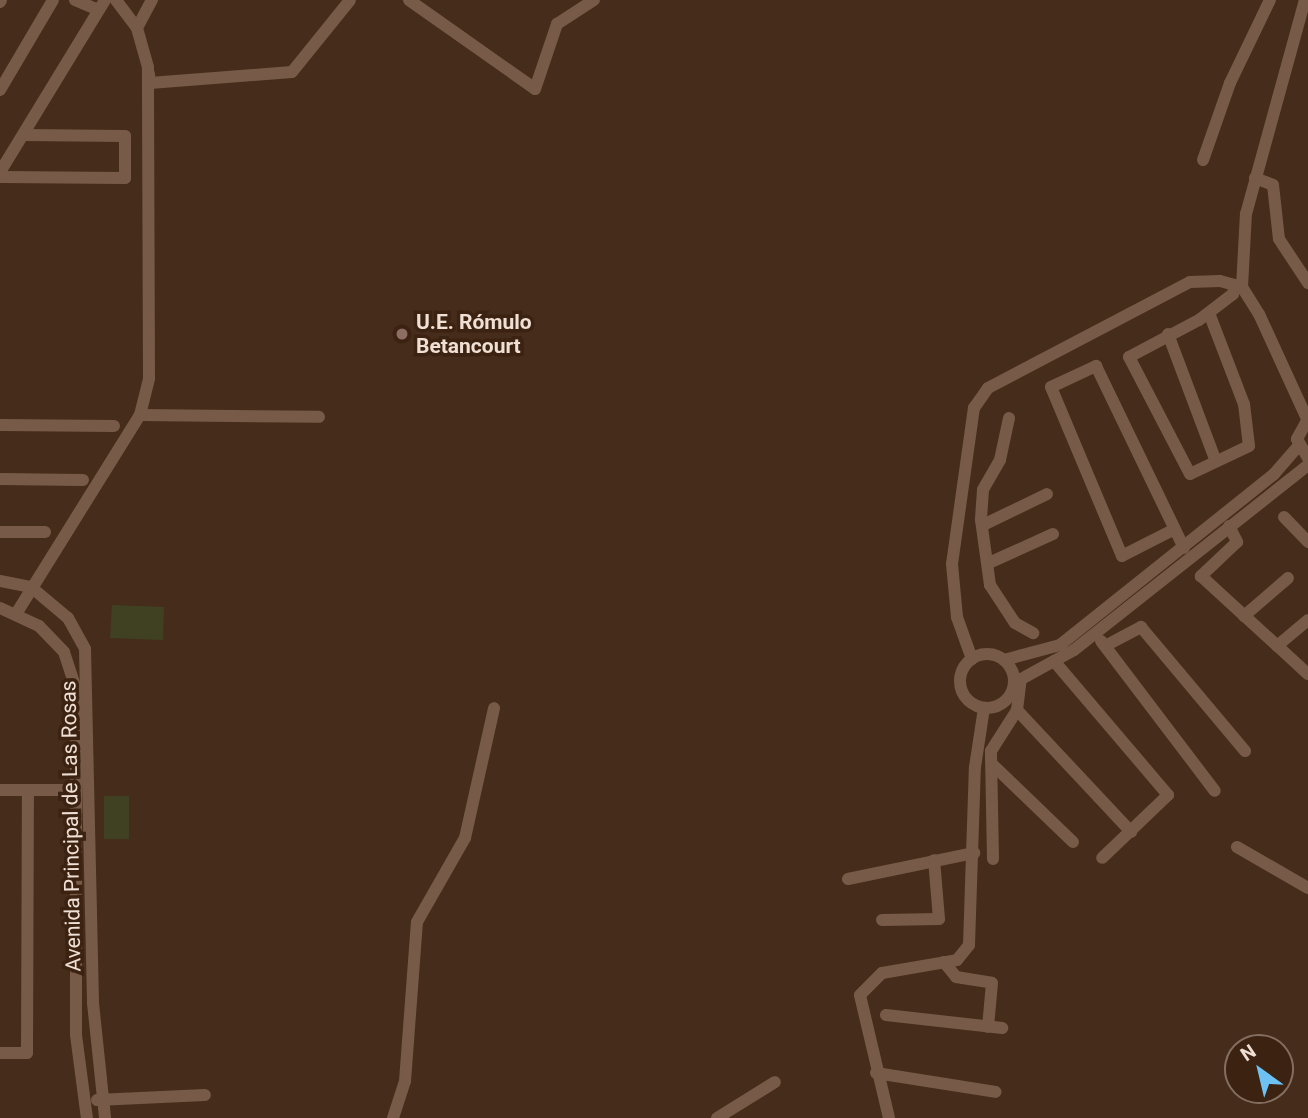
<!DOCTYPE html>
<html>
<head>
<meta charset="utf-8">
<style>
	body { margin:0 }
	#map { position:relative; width:1308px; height:1118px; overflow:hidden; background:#462c1b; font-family:Roboto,sans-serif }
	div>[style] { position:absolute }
	.green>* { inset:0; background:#3f4122 }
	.street>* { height:12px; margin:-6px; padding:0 6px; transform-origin:6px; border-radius:6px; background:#775b48 }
	.street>.ring { margin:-6px; padding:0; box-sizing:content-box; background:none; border:12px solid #775b48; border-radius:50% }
	.dots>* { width:19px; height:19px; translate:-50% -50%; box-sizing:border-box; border:4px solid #3b2211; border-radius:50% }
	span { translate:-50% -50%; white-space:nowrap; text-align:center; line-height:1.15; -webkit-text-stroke:7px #3b2211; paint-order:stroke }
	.poi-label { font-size:21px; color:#f0dfd4; font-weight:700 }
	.left { translate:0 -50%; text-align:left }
	.street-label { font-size:21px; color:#f0dfd4 }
	.north { position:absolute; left:1224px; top:1034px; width:70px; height:70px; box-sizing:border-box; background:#3b2211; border:2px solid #836e5f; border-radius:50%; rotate:326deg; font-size:19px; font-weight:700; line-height:28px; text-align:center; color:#f0dfd4 }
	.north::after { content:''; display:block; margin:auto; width:24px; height:32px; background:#6dc2f3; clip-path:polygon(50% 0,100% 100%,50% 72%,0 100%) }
</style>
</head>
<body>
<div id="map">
	<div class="green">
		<div style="clip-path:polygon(112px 605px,164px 607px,163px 640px,110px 638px)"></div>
		<div style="clip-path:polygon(104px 796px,129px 796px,129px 839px,104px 839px)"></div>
	</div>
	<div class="street">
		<div style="left:75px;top:0;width:23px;rotate:23deg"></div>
		<div style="left:409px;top:0;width:154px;rotate:35.2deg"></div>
		<div style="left:535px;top:89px;width:69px;rotate:-71.3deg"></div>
		<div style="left:557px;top:24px;width:44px;rotate:-33deg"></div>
		<div style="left:0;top:2px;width:2px;rotate:-63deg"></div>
		<div style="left:137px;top:28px;width:32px;rotate:-62deg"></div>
		<div style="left:149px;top:74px;width:9px;rotate:84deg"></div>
		<div style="left:150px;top:83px;width:142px;rotate:-4.4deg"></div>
		<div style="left:292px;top:72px;width:92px;rotate:-51.1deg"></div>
		<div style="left:0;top:90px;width:104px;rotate:-59.5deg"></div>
		<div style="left:1203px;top:160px;width:82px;rotate:-70.7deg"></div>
		<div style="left:1230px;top:83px;width:92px;rotate:-64.3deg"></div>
		<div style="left:0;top:172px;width:202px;rotate:-58.6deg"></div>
		<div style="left:0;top:177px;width:125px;rotate:0.5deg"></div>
		<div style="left:125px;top:178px;width:42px;rotate:-90deg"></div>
		<div style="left:125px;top:136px;width:101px;rotate:-179.4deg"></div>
		<div style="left:1255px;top:178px;width:19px;rotate:21deg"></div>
		<div style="left:1273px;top:185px;width:54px;rotate:83.7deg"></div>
		<div style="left:1279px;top:239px;width:53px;rotate:56.6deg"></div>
		<div style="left:1242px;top:287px;width:73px;rotate:-86.9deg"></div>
		<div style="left:1246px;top:214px;width:222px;rotate:-74.6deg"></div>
		<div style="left:1209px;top:313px;width:97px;rotate:69deg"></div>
		<div style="left:1244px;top:404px;width:42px;rotate:83.2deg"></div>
		<div style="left:1249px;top:446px;width:65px;rotate:154.6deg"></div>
		<div style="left:1190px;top:474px;width:132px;rotate:-117.5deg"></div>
		<div style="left:1129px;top:357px;width:79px;rotate:-27.9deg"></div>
		<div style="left:1199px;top:320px;width:43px;rotate:-37.4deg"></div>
		<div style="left:1233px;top:294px;width:9px;rotate:-77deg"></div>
		<div style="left:1168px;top:334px;width:134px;rotate:69.4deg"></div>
		<div style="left:140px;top:415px;width:179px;rotate:0.6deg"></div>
		<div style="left:1009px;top:418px;width:43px;rotate:102.1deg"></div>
		<div style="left:1000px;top:460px;width:34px;rotate:120deg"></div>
		<div style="left:983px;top:490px;width:30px;rotate:94deg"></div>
		<div style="left:981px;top:520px;width:66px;rotate:82.1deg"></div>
		<div style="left:990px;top:585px;width:45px;rotate:56.7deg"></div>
		<div style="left:1015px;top:623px;width:21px;rotate:29deg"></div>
		<div style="left:1308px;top:419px;width:23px;rotate:119deg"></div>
		<div style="left:1297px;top:439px;width:22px;rotate:60deg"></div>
		<div style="left:0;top:425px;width:114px;rotate:0.5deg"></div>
		<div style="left:0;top:479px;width:83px;rotate:0.7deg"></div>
		<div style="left:1284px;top:517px;width:35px;rotate:46deg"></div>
		<div style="left:983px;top:525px;width:71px;rotate:-25.8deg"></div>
		<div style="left:1229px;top:526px;width:18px;rotate:63deg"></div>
		<div style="left:1237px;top:542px;width:50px;rotate:136.6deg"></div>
		<div style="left:1201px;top:576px;width:145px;rotate:42.5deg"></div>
		<div style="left:1171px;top:531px;width:55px;rotate:153deg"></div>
		<div style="left:1122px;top:556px;width:183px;rotate:-112.8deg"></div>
		<div style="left:1051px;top:387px;width:50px;rotate:-25deg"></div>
		<div style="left:1096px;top:366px;width:202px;rotate:64.2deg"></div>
		<div style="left:0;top:532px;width:45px"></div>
		<div style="left:991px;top:562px;width:68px;rotate:-24.3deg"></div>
		<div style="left:0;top:581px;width:32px;rotate:11deg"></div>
		<div style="left:31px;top:587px;width:48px;rotate:40deg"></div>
		<div style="left:68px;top:618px;width:35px;rotate:61deg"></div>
		<div style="left:85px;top:649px;width:354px;rotate:88.7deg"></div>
		<div style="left:93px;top:1003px;width:116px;rotate:84deg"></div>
		<div style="left:0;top:608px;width:43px;rotate:24.8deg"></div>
		<div style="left:39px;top:626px;width:36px;rotate:46deg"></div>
		<div style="left:64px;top:652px;width:38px;rotate:72deg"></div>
		<div style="left:76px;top:688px;width:347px;rotate:90deg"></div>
		<div style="left:76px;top:1035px;width:84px;rotate:82.5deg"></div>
		<div style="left:16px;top:614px;width:234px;rotate:-58.1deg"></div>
		<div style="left:140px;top:415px;width:38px;rotate:-76deg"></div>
		<div style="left:149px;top:378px;width:311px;rotate:-90.2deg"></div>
		<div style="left:148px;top:67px;width:41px;rotate:-105.8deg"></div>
		<div style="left:137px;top:28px;width:35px;rotate:-127deg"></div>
		<div style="left:1244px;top:616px;width:58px;rotate:-40.8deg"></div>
		<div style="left:1101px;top:641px;width:188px;rotate:52.8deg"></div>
		<div style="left:1105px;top:646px;width:41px;rotate:-27.8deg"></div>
		<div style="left:1141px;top:627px;width:162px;rotate:50deg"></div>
		<div style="left:1277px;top:646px;width:40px;rotate:-40deg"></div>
		<div class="ring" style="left:960px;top:654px;width:42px;height:42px"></div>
		<div style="left:972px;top:659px;width:45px;rotate:-109.7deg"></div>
		<div style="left:957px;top:617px;width:53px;rotate:-95.4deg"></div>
		<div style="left:952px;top:564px;width:158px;rotate:-82deg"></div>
		<div style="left:974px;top:408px;width:24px;rotate:-55deg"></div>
		<div style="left:988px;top:388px;width:228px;rotate:-27.7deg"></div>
		<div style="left:1190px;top:282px;width:30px;rotate:-2deg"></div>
		<div style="left:1220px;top:281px;width:23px;rotate:15deg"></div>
		<div style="left:1242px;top:287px;width:32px;rotate:58deg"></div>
		<div style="left:1259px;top:314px;width:115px;rotate:65.4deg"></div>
		<div style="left:1004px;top:660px;width:58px;rotate:-15deg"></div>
		<div style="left:1060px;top:645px;width:274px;rotate:-38.6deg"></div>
		<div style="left:1274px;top:474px;width:37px;rotate:-49deg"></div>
		<div style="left:1054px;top:661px;width:176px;rotate:49.6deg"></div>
		<div style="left:1168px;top:795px;width:91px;rotate:136.3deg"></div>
		<div style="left:1014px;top:683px;width:68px;rotate:-28.8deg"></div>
		<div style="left:1074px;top:650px;width:298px;rotate:-38.3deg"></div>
		<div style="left:1017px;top:710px;width:167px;rotate:46.9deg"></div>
		<div style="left:993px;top:765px;width:111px;rotate:43.9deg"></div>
		<div style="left:0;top:790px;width:75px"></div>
		<div style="left:1237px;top:847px;width:82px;rotate:30deg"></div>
		<div style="left:993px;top:859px;width:108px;rotate:-91.1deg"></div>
		<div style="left:991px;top:751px;width:49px;rotate:-57.6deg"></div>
		<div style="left:1017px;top:710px;width:31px;rotate:-83deg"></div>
		<div style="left:848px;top:879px;width:129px;rotate:-11.7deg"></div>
		<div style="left:882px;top:920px;width:57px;rotate:-1deg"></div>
		<div style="left:939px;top:919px;width:59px;rotate:-94.8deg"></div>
		<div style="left:944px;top:962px;width:19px;rotate:51deg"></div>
		<div style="left:956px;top:977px;width:36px;rotate:9deg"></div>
		<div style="left:992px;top:983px;width:44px;rotate:95.2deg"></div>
		<div style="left:886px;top:1015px;width:117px;rotate:6.4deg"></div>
		<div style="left:0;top:1053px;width:27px"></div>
		<div style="left:27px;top:1053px;width:263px;rotate:-89.8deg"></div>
		<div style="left:876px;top:1073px;width:121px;rotate:9deg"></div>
		<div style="left:97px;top:1100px;width:108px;rotate:-2.7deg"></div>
		<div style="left:393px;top:1118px;width:39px;rotate:-72deg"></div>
		<div style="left:405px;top:1081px;width:159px;rotate:-85.7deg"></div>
		<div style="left:417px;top:922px;width:97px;rotate:-60.3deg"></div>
		<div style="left:465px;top:838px;width:133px;rotate:-77.4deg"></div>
		<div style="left:717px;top:1118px;width:68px;rotate:-31.8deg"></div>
		<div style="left:889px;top:1118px;width:126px;rotate:-103.3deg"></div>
		<div style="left:860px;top:995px;width:31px;rotate:-45deg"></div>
		<div style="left:882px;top:973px;width:76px;rotate:-9.8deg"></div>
		<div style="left:957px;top:960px;width:19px;rotate:-51deg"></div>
		<div style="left:969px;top:945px;width:178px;rotate:-88.1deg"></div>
		<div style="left:975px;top:767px;width:60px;rotate:-81.3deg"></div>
	</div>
	<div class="dots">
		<div style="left:402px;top:334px;background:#8d6e63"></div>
	</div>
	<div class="poi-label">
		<span class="left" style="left:416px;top:334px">U.E. Rómulo<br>Betancourt</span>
	</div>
	<div class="street-label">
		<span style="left:71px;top:826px;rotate:-91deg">Avenida Principal de Las Rosas</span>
	</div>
	<div class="north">N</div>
</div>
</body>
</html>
